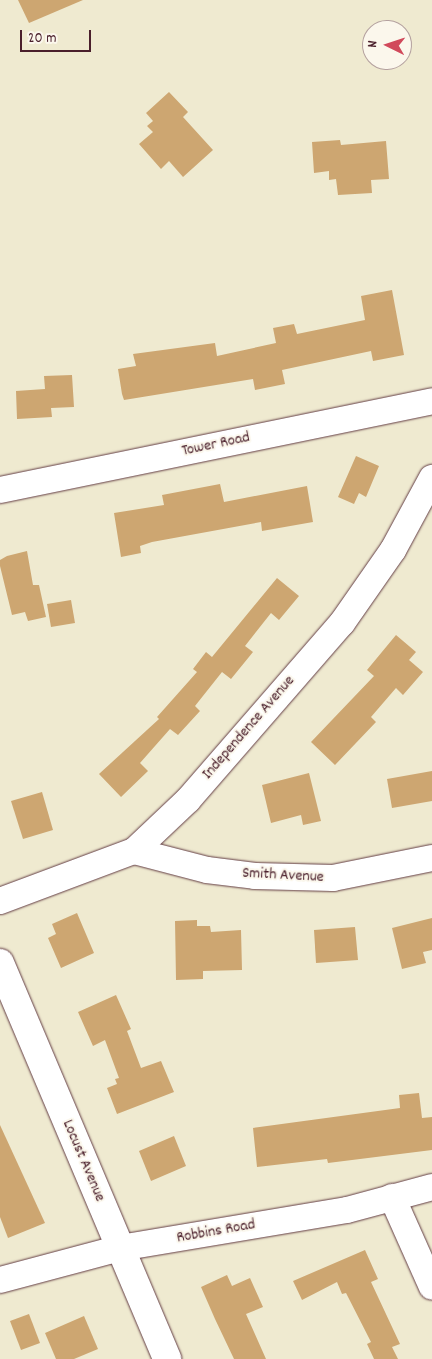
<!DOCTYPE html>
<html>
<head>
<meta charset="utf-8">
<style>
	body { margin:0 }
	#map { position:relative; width:432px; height:1359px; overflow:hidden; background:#efead0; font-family:Dekko,sans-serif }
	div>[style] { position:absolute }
	.building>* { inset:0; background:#cda671 }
	.roads { filter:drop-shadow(0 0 1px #633d44) drop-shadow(0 0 1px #633d44) }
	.street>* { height:26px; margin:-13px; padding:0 13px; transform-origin:13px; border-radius:13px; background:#fff }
	.secondary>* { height:28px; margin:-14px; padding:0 14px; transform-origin:14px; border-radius:14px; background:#fff }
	span { translate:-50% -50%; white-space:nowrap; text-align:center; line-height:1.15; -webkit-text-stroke:4px #fbf7ec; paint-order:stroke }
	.street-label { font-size:16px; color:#4a1f2b }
	.north { position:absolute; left:362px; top:20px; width:50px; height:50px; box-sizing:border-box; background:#fbf7ec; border:1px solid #b4a19f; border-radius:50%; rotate:274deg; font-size:14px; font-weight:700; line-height:20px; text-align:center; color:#4a1f2b }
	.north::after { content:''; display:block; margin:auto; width:18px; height:22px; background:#d1495b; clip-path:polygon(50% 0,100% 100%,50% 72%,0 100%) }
	.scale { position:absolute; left:20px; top:30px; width:71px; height:22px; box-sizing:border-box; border:2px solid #4a1f2b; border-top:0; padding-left:6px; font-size:15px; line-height:18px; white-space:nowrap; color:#4a1f2b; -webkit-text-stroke:4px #fbf7ec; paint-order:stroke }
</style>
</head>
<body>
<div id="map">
	<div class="building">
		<div style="clip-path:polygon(18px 0,83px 0,29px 23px)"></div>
		<div style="clip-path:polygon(169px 92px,188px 112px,183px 117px,213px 150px,183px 177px,169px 161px,161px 169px,139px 144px,153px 132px,147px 126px,153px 121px,146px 113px)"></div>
		<div style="clip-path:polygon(340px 140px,341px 145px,386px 141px,389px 179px,371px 180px,372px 193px,338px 195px,336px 179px,329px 180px,329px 171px,314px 173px,312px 142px)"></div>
		<div style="clip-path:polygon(392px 290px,404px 355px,373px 361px,371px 351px,282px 370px,285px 384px,255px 390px,253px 379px,124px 400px,122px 394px,118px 369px,136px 366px,133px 354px,215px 343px,217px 356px,276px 343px,273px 328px,294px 324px,297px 334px,365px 320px,361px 296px)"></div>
		<div style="clip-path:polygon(72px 375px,74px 407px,51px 408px,52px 417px,17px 419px,16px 391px,45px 389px,44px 376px)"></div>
		<div style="clip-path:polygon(356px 456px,379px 466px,366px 497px,359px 493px,354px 504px,338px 497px)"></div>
		<div style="clip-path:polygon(220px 484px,224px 502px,307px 486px,313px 522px,262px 531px,261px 522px,152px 542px,140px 546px,141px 553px,121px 557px,114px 513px,164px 505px,162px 495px)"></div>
		<div style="clip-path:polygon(27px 551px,33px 585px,39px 585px,46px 617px,28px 621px,25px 612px,12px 615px,0 566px,0 560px,7px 556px)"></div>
		<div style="clip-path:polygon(277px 578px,299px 596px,279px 620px,271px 613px,245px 646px,253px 652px,231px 679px,222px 672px,195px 706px,200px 711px,178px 735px,170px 729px,140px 763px,148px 771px,121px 797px,99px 774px,159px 719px,157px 717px,197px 672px,193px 669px,206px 652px,212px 657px)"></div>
		<div style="clip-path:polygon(71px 600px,75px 623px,51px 627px,47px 604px)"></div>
		<div style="clip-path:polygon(396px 635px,416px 652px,409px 660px,423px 672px,403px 695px,396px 688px,371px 717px,376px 722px,335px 765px,311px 742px,374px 676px,367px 670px)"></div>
		<div style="clip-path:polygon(432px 771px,432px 801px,392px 808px,387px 779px)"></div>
		<div style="clip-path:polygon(309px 773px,321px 821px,303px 825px,301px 815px,271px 823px,262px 785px)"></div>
		<div style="clip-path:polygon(42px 792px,53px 830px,23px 839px,11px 801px)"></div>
		<div style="clip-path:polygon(77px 913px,94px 953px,61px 968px,48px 938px,56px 934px,52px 924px)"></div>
		<div style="clip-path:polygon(432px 918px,432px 950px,423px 952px,426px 963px,402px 969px,392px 928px)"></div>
		<div style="clip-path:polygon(197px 920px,197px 926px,210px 926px,211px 932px,241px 930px,242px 970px,203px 971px,203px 979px,176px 980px,175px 921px)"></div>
		<div style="clip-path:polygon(355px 927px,358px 960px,316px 963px,314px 930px)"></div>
		<div style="clip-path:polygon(116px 995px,131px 1029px,127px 1031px,141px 1068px,161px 1061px,174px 1092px,117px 1114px,107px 1088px,117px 1084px,115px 1079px,119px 1078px,105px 1040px,93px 1046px,78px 1012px)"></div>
		<div style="clip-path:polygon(419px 1093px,422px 1118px,432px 1117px,432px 1150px,328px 1163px,327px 1159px,257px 1167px,253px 1128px,400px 1108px,399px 1095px)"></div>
		<div style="clip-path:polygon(0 1125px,45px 1223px,8px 1238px,0 1217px)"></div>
		<div style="clip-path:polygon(174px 1136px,186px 1166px,151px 1181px,139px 1151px)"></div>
		<div style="clip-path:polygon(365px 1250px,378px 1279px,371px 1282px,400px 1344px,392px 1347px,398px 1359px,374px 1359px,367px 1344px,371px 1342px,346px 1293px,342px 1294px,337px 1282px,302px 1300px,293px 1281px)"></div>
		<div style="clip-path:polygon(227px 1275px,232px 1286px,250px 1278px,263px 1307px,246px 1314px,266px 1359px,234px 1359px,215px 1319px,201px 1287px)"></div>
		<div style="clip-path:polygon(29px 1314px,40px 1343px,21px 1350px,10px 1321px)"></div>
		<div style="clip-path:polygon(84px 1316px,98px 1349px,74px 1359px,56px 1359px,45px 1333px)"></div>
	</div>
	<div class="roads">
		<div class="street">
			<div style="left:0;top:490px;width:441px;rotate:-11.6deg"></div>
			<div style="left:134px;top:851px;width:75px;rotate:14.6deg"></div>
			<div style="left:207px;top:870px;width:48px;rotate:7.1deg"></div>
			<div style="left:255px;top:876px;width:78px;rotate:1.5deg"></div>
			<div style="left:333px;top:878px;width:101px;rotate:-11.4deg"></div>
			<div style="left:0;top:901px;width:143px;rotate:-20.5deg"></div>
			<div style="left:134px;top:851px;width:74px;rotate:-43.4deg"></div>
			<div style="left:188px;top:800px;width:235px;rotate:-49deg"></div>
			<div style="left:342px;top:623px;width:89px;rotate:-55.1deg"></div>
			<div style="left:393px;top:550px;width:82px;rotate:-61.6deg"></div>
			<div style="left:392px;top:1197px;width:98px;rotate:66deg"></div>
			<div style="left:0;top:1280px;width:124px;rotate:-14.9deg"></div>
			<div style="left:120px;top:1248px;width:230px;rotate:-9.5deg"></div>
			<div style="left:347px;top:1210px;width:88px;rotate:-15.1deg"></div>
		</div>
		<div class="secondary">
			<div style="left:0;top:963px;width:430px;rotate:67.1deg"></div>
		</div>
	</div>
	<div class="street-label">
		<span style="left:216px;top:445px;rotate:-12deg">Tower Road</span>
		<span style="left:249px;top:728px;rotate:-49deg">Independence Avenue</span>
		<span style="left:283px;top:876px;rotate:3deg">Smith Avenue</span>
		<span style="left:83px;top:1161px;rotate:67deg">Locust Avenue</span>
		<span style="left:216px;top:1232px;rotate:-10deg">Robbins Road</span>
	</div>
	<div class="north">N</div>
	<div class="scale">20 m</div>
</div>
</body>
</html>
